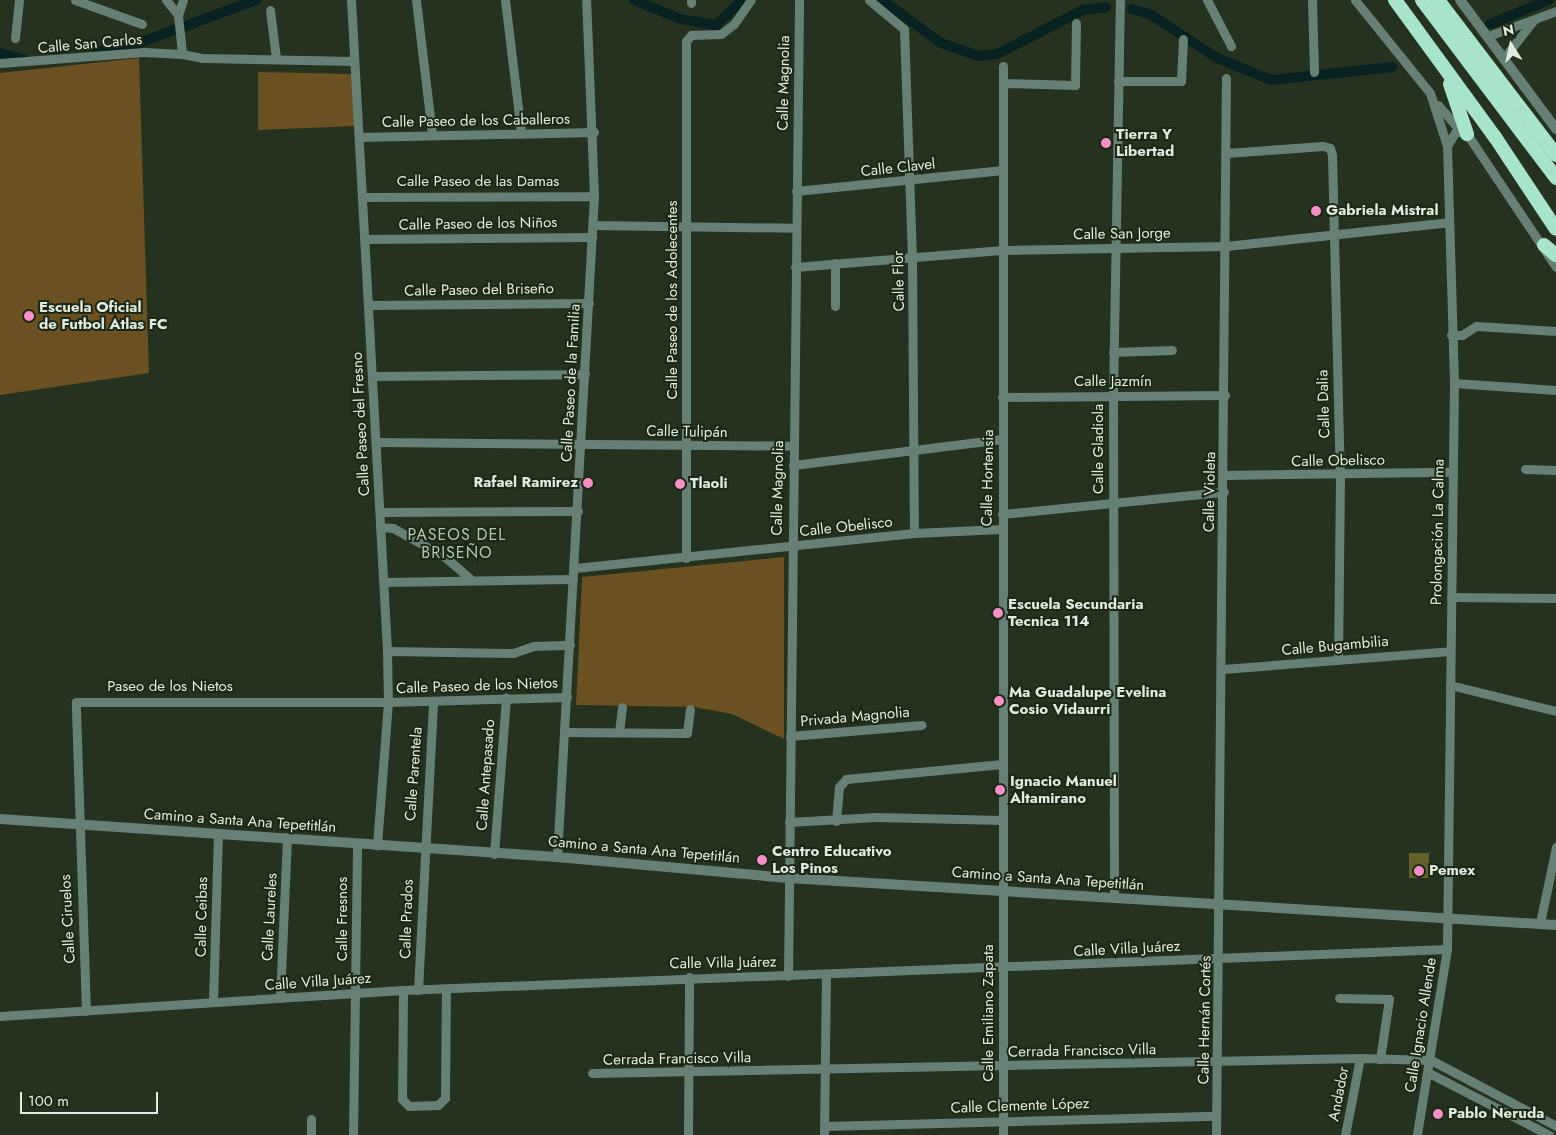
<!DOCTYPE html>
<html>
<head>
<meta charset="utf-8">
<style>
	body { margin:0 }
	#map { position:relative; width:1556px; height:1135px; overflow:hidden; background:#24321f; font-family:Jost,sans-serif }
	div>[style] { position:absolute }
	.green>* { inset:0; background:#6b5021 }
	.canal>* { height:10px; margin:-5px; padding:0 5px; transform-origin:5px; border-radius:5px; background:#082222 }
	.building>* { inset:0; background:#62612a }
	.minor>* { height:9px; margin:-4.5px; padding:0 4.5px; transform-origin:4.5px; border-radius:4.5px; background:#668075 }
	.tertiary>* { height:10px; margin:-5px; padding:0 5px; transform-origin:5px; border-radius:5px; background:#668075 }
	.trunk>* { height:14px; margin:-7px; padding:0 7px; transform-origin:7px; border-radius:7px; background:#a8e4cc }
	.dots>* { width:14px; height:14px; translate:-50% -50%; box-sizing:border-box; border:2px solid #1a2815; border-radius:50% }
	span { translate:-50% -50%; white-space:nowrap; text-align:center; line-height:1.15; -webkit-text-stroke:4px #1a2815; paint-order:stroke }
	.street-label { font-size:15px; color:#e2ebdf }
	.poi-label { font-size:15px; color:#e2ebdf; font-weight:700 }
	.left { translate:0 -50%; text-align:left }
	.right { translate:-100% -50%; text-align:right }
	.neighbourhood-label { font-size:16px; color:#b5c7b0; letter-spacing:1px }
	.north { position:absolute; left:1486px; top:20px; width:50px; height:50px; -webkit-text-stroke:4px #1a2815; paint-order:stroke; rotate:350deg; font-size:14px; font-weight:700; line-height:20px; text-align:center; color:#e2ebdf }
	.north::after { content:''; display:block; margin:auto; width:18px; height:22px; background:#e2ebdf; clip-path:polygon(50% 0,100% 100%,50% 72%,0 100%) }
	.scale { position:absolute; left:20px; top:1092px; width:138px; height:22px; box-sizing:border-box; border:2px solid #e2ebdf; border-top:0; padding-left:6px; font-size:15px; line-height:18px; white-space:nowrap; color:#e2ebdf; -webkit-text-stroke:4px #1a2815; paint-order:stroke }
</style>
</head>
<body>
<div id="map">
	<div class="green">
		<div style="clip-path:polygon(139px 58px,149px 373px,0 395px,0 73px)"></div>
		<div style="clip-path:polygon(258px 72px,352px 74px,355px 126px,258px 130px)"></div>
		<div style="clip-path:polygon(784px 557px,784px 739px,732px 714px,694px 707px,576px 705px,582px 577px)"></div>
	</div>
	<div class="canal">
		<div style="left:634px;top:0;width:51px;rotate:22deg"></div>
		<div style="left:681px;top:19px;width:36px;rotate:10deg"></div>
		<div style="left:716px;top:25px;width:36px;rotate:-44deg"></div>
		<div style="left:882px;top:0;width:73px;rotate:36.1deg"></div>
		<div style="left:941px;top:43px;width:39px;rotate:19deg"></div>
		<div style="left:978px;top:56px;width:19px;rotate:-6deg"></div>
		<div style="left:997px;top:54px;width:97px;rotate:-27.1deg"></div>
		<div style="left:1083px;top:10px;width:23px;rotate:-7deg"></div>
		<div style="left:1132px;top:9px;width:19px;rotate:16deg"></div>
		<div style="left:1150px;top:14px;width:80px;rotate:33.3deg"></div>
		<div style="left:1217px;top:58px;width:58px;rotate:22.2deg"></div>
		<div style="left:1271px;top:80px;width:122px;rotate:-6.1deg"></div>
		<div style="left:1490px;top:24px;width:64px;rotate:-22.1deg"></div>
		<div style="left:97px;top:52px;width:28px;rotate:-8deg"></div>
		<div style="left:125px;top:48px;width:140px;rotate:-20.1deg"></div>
		<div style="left:0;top:53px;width:24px;rotate:15deg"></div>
	</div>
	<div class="building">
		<div style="clip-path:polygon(1409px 853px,1429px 853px,1429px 878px,1409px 878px)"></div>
	</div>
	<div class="minor">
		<div style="left:75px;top:0;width:71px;rotate:19.7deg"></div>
		<div style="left:166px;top:0;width:19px;rotate:51deg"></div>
		<div style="left:183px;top:0;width:16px;rotate:108deg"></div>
		<div style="left:178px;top:15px;width:39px;rotate:84deg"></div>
		<div style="left:182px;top:54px;width:20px;rotate:11deg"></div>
		<div style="left:202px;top:58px;width:152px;rotate:1.1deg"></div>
		<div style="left:351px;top:0;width:652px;rotate:86.83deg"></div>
		<div style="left:387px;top:651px;width:51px;rotate:88.9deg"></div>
		<div style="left:388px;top:702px;width:144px;rotate:94.4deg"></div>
		<div style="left:416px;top:0;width:136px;rotate:83.2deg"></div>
		<div style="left:505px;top:0;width:134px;rotate:83.1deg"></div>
		<div style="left:869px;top:0;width:45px;rotate:39.6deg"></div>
		<div style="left:904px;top:29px;width:229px;rotate:88deg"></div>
		<div style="left:912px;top:258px;width:275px;rotate:89.6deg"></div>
		<div style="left:1207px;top:0;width:52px;rotate:62.4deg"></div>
		<div style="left:1312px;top:0;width:72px;rotate:88.4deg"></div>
		<div style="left:1355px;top:0;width:119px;rotate:51.1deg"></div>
		<div style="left:1430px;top:93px;width:56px;rotate:72.2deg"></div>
		<div style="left:1447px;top:146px;width:237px;rotate:88.3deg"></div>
		<div style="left:1454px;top:383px;width:566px;rotate:90.71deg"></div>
		<div style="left:1447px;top:949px;width:188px;rotate:99.2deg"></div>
		<div style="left:691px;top:3px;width:3px;rotate:-90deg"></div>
		<div style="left:270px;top:10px;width:48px;rotate:82.9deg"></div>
		<div style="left:1488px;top:36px;width:72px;rotate:-20.2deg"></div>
		<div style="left:15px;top:38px;width:38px;rotate:-84deg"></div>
		<div style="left:1503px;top:59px;width:48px;rotate:-51.7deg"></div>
		<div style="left:0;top:63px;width:144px;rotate:-4.4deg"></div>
		<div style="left:144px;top:52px;width:38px;rotate:3deg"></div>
		<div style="left:1118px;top:81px;width:63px"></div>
		<div style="left:1181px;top:81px;width:42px;rotate:-87.3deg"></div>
		<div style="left:1004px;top:83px;width:71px;rotate:1.6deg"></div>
		<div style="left:1075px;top:85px;width:62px;rotate:-89.1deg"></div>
		<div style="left:1438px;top:105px;width:33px;rotate:49deg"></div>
		<div style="left:359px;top:137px;width:235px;rotate:-1.2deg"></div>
		<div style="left:1447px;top:146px;width:17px;rotate:-59deg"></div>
		<div style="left:1456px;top:131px;width:11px;rotate:15deg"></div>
		<div style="left:1467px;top:134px;width:160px;rotate:56.2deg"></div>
		<div style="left:1227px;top:153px;width:96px;rotate:-4.2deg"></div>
		<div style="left:1323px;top:146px;width:7px;rotate:16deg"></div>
		<div style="left:1330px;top:148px;width:7px;rotate:74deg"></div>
		<div style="left:1332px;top:155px;width:321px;rotate:88.6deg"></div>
		<div style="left:1340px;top:476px;width:184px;rotate:90.6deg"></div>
		<div style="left:796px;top:191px;width:208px;rotate:-5.8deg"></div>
		<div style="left:362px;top:197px;width:232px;rotate:-0.2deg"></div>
		<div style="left:593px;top:225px;width:203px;rotate:0.8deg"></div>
		<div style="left:365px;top:239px;width:227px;rotate:-0.5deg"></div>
		<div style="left:795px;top:267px;width:209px;rotate:-4.7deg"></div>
		<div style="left:1003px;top:250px;width:223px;rotate:-1deg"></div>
		<div style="left:1226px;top:246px;width:224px;rotate:-6.1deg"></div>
		<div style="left:369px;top:305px;width:220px;rotate:-0.5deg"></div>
		<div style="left:835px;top:306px;width:43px;rotate:-90deg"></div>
		<div style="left:1451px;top:335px;width:11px"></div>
		<div style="left:1462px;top:335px;width:17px;rotate:-33deg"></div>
		<div style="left:1476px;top:326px;width:80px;rotate:3.6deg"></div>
		<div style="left:1113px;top:352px;width:59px;rotate:-1.9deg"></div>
		<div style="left:373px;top:376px;width:212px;rotate:-0.5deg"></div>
		<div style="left:1454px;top:383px;width:102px;rotate:3.9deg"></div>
		<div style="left:1002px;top:397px;width:223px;rotate:-0.5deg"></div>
		<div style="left:376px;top:442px;width:417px;rotate:0.5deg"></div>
		<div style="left:793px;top:465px;width:211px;rotate:-7.1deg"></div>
		<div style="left:1525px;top:469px;width:31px;rotate:2deg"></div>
		<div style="left:1224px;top:475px;width:228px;rotate:-0.8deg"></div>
		<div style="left:380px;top:512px;width:198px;rotate:-0.3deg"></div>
		<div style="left:1002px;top:514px;width:223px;rotate:-5.7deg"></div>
		<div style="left:380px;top:527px;width:13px;rotate:4deg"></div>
		<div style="left:393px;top:528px;width:60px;rotate:29.1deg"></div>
		<div style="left:445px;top:557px;width:33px;rotate:41deg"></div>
		<div style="left:686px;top:558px;width:517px;rotate:-90deg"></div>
		<div style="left:686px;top:41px;width:8px;rotate:-50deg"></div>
		<div style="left:691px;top:35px;width:30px;rotate:-2deg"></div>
		<div style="left:721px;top:34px;width:16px;rotate:-38deg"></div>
		<div style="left:734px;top:24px;width:29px;rotate:-55deg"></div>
		<div style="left:575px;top:568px;width:341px;rotate:-5.9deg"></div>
		<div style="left:914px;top:533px;width:87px;rotate:-2.6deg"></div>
		<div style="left:384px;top:582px;width:189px;rotate:-0.9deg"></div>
		<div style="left:1451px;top:597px;width:105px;rotate:0.5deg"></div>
		<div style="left:387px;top:651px;width:126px;rotate:0.9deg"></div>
		<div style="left:513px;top:653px;width:21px;rotate:-19deg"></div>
		<div style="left:533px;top:646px;width:37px;rotate:-2deg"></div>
		<div style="left:1223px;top:669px;width:228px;rotate:-4.5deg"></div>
		<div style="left:1450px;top:685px;width:109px;rotate:13.8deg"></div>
		<div style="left:565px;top:732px;width:122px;rotate:0.5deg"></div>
		<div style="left:687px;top:733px;width:24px;rotate:-83deg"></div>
		<div style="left:619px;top:732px;width:25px;rotate:-83deg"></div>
		<div style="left:790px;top:736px;width:132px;rotate:-4.8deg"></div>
		<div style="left:836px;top:821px;width:34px;rotate:-85deg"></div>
		<div style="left:839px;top:787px;width:11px;rotate:-49deg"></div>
		<div style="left:846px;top:779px;width:157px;rotate:-5.5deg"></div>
		<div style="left:789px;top:822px;width:87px;rotate:-3.3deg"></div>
		<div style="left:876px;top:817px;width:126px;rotate:1.4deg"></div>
		<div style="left:494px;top:854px;width:157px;rotate:-85.6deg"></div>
		<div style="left:557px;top:857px;width:662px;rotate:-86.8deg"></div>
		<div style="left:594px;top:196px;width:196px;rotate:-92.3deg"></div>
		<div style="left:1114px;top:898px;width:502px;rotate:-90.11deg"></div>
		<div style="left:1113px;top:396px;width:396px;rotate:-89deg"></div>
		<div style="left:1540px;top:923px;width:78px;rotate:-78.1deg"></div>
		<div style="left:788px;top:976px;width:976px;rotate:-89.35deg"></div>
		<div style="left:403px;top:990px;width:109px;rotate:90.5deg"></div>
		<div style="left:402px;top:1099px;width:10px;rotate:45deg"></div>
		<div style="left:409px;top:1106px;width:29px;rotate:-2deg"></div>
		<div style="left:438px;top:1105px;width:10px;rotate:-45deg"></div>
		<div style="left:445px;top:1098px;width:109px;rotate:-89.5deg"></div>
		<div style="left:418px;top:990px;width:289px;rotate:-87deg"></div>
		<div style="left:280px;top:998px;width:161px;rotate:-87.5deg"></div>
		<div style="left:1339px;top:998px;width:50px;rotate:1.1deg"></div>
		<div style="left:1389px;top:999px;width:61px;rotate:98.5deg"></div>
		<div style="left:213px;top:1002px;width:169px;rotate:-88.3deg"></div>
		<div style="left:86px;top:1011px;width:309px;rotate:-91.9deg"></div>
		<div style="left:76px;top:702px;width:312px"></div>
		<div style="left:388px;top:702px;width:179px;rotate:-1.6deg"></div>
		<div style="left:0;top:1016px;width:404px;rotate:-3.7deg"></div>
		<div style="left:403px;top:990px;width:1045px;rotate:-2.25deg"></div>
		<div style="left:592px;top:1073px;width:768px;rotate:-1.12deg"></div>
		<div style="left:1360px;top:1058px;width:71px;rotate:1.6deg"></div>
		<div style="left:1431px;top:1060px;width:141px;rotate:27.8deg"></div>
		<div style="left:1429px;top:1073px;width:135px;rotate:27.3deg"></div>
		<div style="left:311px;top:1119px;width:16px;rotate:90deg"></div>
		<div style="left:824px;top:1126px;width:392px;rotate:-1.5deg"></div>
		<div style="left:353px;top:1135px;width:290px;rotate:-89.2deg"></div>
		<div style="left:688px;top:1135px;width:158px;rotate:-89.6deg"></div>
		<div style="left:824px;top:1135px;width:160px;rotate:-89.3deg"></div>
		<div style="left:1003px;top:1135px;width:1069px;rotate:-90deg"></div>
		<div style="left:1216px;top:1135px;width:1057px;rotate:-89.46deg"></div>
		<div style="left:1345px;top:1135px;width:78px;rotate:-79deg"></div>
	</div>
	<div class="tertiary">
		<div style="left:1460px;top:0;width:161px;rotate:53.3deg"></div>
		<div style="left:0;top:819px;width:558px;rotate:3.9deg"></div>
		<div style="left:557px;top:857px;width:232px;rotate:5.2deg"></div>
		<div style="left:788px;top:878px;width:769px;rotate:3.5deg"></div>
	</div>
	<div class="trunk">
		<div style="left:1395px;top:0;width:170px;rotate:53.9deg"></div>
		<div style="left:1495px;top:137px;width:110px;rotate:56.5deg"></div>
		<div style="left:1422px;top:0;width:223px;rotate:53deg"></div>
		<div style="left:1438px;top:0;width:195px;rotate:52.7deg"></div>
		<div style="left:1450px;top:84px;width:53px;rotate:71.2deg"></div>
		<div style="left:1544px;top:245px;width:16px;rotate:40deg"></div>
	</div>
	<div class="dots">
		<div style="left:1106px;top:143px;background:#fa8fc6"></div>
		<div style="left:1316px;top:211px;background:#fa8fc6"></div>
		<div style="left:29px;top:316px;background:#fa8fc6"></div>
		<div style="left:588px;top:483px;background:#fa8fc6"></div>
		<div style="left:680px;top:484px;background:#fa8fc6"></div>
		<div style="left:998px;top:613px;background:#fa8fc6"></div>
		<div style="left:999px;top:701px;background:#fa8fc6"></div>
		<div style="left:1000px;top:790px;background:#fa8fc6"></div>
		<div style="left:762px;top:860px;background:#fa8fc6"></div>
		<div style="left:1419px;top:871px;background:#fa8fc6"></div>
		<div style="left:1438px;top:1114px;background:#fa8fc6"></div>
	</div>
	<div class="street-label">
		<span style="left:90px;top:44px;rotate:-5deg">Calle San Carlos</span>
		<span style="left:784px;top:83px;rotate:-89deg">Calle Magnolia</span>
		<span style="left:476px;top:121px;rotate:-1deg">Calle Paseo de los Caballeros</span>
		<span style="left:898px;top:168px;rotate:-6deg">Calle Clavel</span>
		<span style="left:478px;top:182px">Calle Paseo de las Damas</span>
		<span style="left:478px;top:224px;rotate:-1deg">Calle Paseo de los Niños</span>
		<span style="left:1122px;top:234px;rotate:-1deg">Calle San Jorge</span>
		<span style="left:899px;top:281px;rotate:-91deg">Calle Flor</span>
		<span style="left:479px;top:290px;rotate:-1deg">Calle Paseo del Briseño</span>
		<span style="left:673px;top:300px;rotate:-90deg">Calle Paseo de los Adolecentes</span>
		<span style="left:1113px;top:382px">Calle Jazmín</span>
		<span style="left:571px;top:383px;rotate:-87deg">Calle Paseo de la Familia</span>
		<span style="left:1324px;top:404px;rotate:-92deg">Calle Dalia</span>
		<span style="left:361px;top:424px;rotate:-93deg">Calle Paseo del Fresno</span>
		<span style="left:687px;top:432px;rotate:1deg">Calle Tulipán</span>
		<span style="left:1099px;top:449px;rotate:-90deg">Calle Gladiola</span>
		<span style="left:1338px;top:461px;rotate:-1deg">Calle Obelisco</span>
		<span style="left:988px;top:478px;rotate:-89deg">Calle Hortensia</span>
		<span style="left:778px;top:488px;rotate:-89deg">Calle Magnolia</span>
		<span style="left:1210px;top:492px;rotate:-89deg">Calle Violeta</span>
		<span style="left:846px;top:527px;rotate:-6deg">Calle Obelisco</span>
		<span style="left:1438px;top:532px;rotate:-89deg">Prolongación La Calma</span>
		<span style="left:1335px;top:646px;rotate:-5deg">Calle Bugambilia</span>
		<span style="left:477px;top:686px;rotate:-2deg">Calle Paseo de los Nietos</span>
		<span style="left:170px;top:687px">Paseo de los Nietos</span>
		<span style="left:855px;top:717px;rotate:-5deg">Privada Magnolia</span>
		<span style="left:414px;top:774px;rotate:-86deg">Calle Parentela</span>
		<span style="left:486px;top:775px;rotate:-86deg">Calle Antepasado</span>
		<span style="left:240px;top:821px;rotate:4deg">Camino a Santa Ana Tepetitlán</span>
		<span style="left:644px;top:850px;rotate:5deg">Camino a Santa Ana Tepetitlán</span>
		<span style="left:1048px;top:879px;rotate:4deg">Camino a Santa Ana Tepetitlán</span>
		<span style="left:202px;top:917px;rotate:-89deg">Calle Ceibas</span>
		<span style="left:270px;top:917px;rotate:-87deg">Calle Laureles</span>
		<span style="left:68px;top:919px;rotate:-93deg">Calle Ciruelos</span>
		<span style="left:343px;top:919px;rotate:-90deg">Calle Fresnos</span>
		<span style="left:407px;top:919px;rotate:-88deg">Calle Prados</span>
		<span style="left:1127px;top:949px;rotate:-3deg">Calle Villa Juárez</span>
		<span style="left:723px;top:963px;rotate:-1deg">Calle Villa Juárez</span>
		<span style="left:318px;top:982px;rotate:-4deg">Calle Villa Juárez</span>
		<span style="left:989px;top:1013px;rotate:-90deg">Calle Emiliano Zapata</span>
		<span style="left:1205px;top:1020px;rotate:-89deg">Calle Hernán Cortés</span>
		<span style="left:1421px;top:1025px;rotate:-81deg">Calle Ignacio Allende</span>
		<span style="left:1082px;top:1051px;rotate:-1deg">Cerrada Francisco Villa</span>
		<span style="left:677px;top:1059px;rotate:-1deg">Cerrada Francisco Villa</span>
		<span style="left:1339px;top:1094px;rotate:-79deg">Andador</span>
		<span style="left:1020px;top:1106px;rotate:-2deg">Calle Clemente López</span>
	</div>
	<div class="poi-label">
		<span class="left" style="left:1116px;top:143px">Tierra Y<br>Libertad</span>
		<span class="left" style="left:1326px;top:211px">Gabriela Mistral</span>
		<span class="left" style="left:39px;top:316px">Escuela Oficial<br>de Futbol Atlas FC</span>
		<span class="right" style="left:578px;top:483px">Rafael Ramirez</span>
		<span class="left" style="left:690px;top:484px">Tlaoli</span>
		<span class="left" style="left:1008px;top:613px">Escuela Secundaria<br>Tecnica 114</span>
		<span class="left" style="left:1009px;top:701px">Ma Guadalupe Evelina<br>Cosio Vidaurri</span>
		<span class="left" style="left:1010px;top:790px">Ignacio Manuel<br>Altamirano</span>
		<span class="left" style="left:772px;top:860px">Centro Educativo<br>Los Pinos</span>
		<span class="left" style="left:1429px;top:871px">Pemex</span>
		<span class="left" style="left:1448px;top:1114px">Pablo Neruda</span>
	</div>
	<div class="neighbourhood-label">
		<span style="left:457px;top:544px">PASEOS DEL<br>BRISEÑO</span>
	</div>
	<div class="north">N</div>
	<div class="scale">100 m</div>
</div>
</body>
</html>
